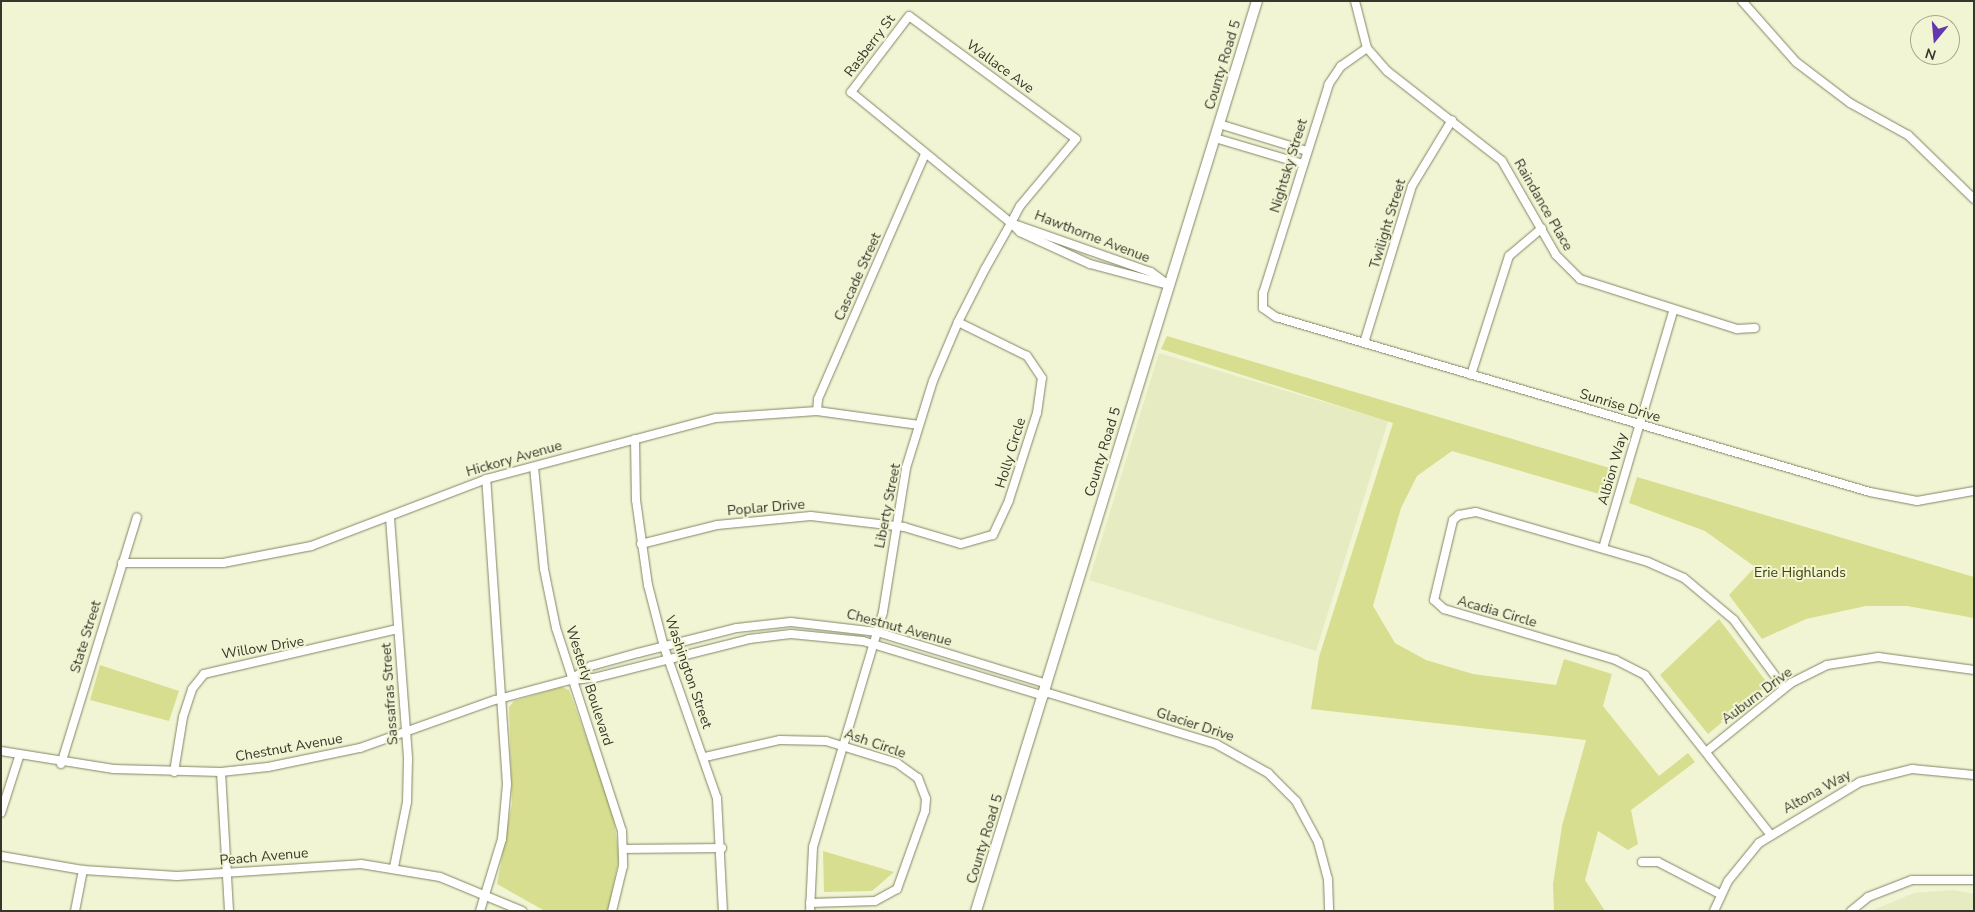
<!DOCTYPE html>
<html>
<head>
<meta charset="utf-8">
<style>
	body { margin:0 }
	#map { position:relative; width:1975px; height:912px; overflow:hidden; background:#f2f5d4; font-family:"Nunito Sans",sans-serif }
	div>[style] { position:absolute }
	.built>* { inset:0; background:#e7ebc1 }
	.green>* { inset:0; background:#d8de8f }
	.roads { filter:drop-shadow(0 0 1px #828566) drop-shadow(0 0 1px #828566) }
	.street>* { height:8px; margin:-4px; padding:0 4px; transform-origin:4px; border-radius:4px; background:#fff }
	.secondary>* { height:10px; margin:-5px; padding:0 5px; transform-origin:5px; border-radius:5px; background:#fff }
	span { translate:-50% -50%; white-space:nowrap; text-align:center; line-height:1.15; -webkit-text-stroke:4px #f2f5d4; paint-order:stroke }
	.street-label { font-size:14px; color:#36372a }
	.park-label { font-size:14px; color:#414403 }
	.frame { position:absolute; inset:0; border:2px solid #36372a; pointer-events:none }
	.north { position:absolute; left:1910px; top:15px; width:50px; height:50px; box-sizing:border-box; background:#f2f5d4; border:1px solid #a7a990; border-radius:50%; rotate:197deg; font-size:14px; font-weight:700; line-height:20px; text-align:center; color:#36372a }
	.north::after { content:''; display:block; margin:auto; width:18px; height:22px; background:#6437af; clip-path:polygon(50% 0,100% 100%,50% 72%,0 100%) }
</style>
</head>
<body>
<div id="map">
	<div class="built">
		<div style="clip-path:polygon(1159px 353px,1388px 421px,1316px 651px,1089px 580px)"></div>
		<div style="clip-path:polygon(1953px 890px,1974px 894px,1974px 911px,1871px 911px,1914px 893px)"></div>
	</div>
	<div class="green">
		<div style="clip-path:polygon(1167px 336px,1613px 469px,1606px 496px,1452px 451px,1417px 476px,1401px 508px,1373px 606px,1395px 643px,1426px 660px,1473px 674px,1556px 685px,1564px 659px,1612px 674px,1603px 706px,1659px 776px,1688px 753px,1695px 762px,1631px 810px,1638px 844px,1628px 850px,1598px 831px,1585px 880px,1605px 911px,1554px 911px,1553px 884px,1562px 826px,1586px 740px,1311px 709px,1319px 657px,1393px 423px,1161px 349px)"></div>
		<div style="clip-path:polygon(1637px 477px,1974px 577px,1974px 618px,1907px 606px,1866px 606px,1806px 619px,1762px 639px,1729px 595px,1755px 567px,1705px 531px,1629px 503px)"></div>
		<div style="clip-path:polygon(1719px 619px,1768px 684px,1708px 734px,1660px 675px)"></div>
		<div style="clip-path:polygon(100px 665px,179px 691px,169px 721px,90px 700px)"></div>
		<div style="clip-path:polygon(562px 687px,569px 690px,613px 811px,619px 858px,608px 911px,545px 911px,497px 884px,512px 803px,509px 707px,514px 701px)"></div>
		<div style="clip-path:polygon(823px 851px,894px 872px,872px 891px,824px 892px)"></div>
	</div>
	<div class="roads">
		<div class="street">
			<div style="left:1355px;top:1px;width:49px;rotate:75.7deg"></div>
			<div style="left:1367px;top:48px;width:30px;rotate:49deg"></div>
			<div style="left:1387px;top:71px;width:146px;rotate:38deg"></div>
			<div style="left:1502px;top:161px;width:108px;rotate:60.1deg"></div>
			<div style="left:1556px;top:255px;width:34px;rotate:45deg"></div>
			<div style="left:1580px;top:279px;width:165px;rotate:17.7deg"></div>
			<div style="left:1737px;top:329px;width:18px;rotate:-3deg"></div>
			<div style="left:1742px;top:1px;width:81px;rotate:48.5deg"></div>
			<div style="left:1796px;top:62px;width:68px;rotate:37.2deg"></div>
			<div style="left:1850px;top:103px;width:66px;rotate:28.9deg"></div>
			<div style="left:1908px;top:135px;width:92px;rotate:44.1deg"></div>
			<div style="left:1367px;top:48px;width:32px;rotate:145deg"></div>
			<div style="left:1341px;top:66px;width:22px;rotate:124deg"></div>
			<div style="left:1329px;top:84px;width:219px;rotate:107.5deg"></div>
			<div style="left:1263px;top:293px;width:15px;rotate:90deg"></div>
			<div style="left:1263px;top:308px;width:16px;rotate:35deg"></div>
			<div style="left:1276px;top:317px;width:619px;rotate:16.42deg"></div>
			<div style="left:1870px;top:492px;width:48px;rotate:10.8deg"></div>
			<div style="left:1917px;top:501px;width:58px;rotate:-10deg"></div>
			<div style="left:1219px;top:124px;width:92px;rotate:17.1deg"></div>
			<div style="left:1215px;top:138px;width:92px;rotate:16.5deg"></div>
			<div style="left:1011px;top:223px;width:148px;rotate:19.3deg"></div>
			<div style="left:1151px;top:272px;width:20px;rotate:37deg"></div>
			<div style="left:1364px;top:343px;width:164px;rotate:-73deg"></div>
			<div style="left:1412px;top:186px;width:77px;rotate:-58.8deg"></div>
			<div style="left:1471px;top:375px;width:125px;rotate:-72.3deg"></div>
			<div style="left:1509px;top:256px;width:43px;rotate:-40.3deg"></div>
			<div style="left:817px;top:411px;width:12px;rotate:-85deg"></div>
			<div style="left:818px;top:399px;width:267px;rotate:-66.4deg"></div>
			<div style="left:635px;top:439px;width:61px;rotate:89.1deg"></div>
			<div style="left:636px;top:500px;width:86px;rotate:82deg"></div>
			<div style="left:648px;top:585px;width:64px;rotate:75.5deg"></div>
			<div style="left:664px;top:647px;width:160px;rotate:70.7deg"></div>
			<div style="left:717px;top:798px;width:113px;rotate:87deg"></div>
			<div style="left:534px;top:467px;width:102px;rotate:84.4deg"></div>
			<div style="left:544px;top:569px;width:60px;rotate:78.5deg"></div>
			<div style="left:556px;top:628px;width:213px;rotate:72deg"></div>
			<div style="left:622px;top:831px;width:35px;rotate:88deg"></div>
			<div style="left:623px;top:866px;width:46px;rotate:103.7deg"></div>
			<div style="left:390px;top:518px;width:242px;rotate:85.7deg"></div>
			<div style="left:408px;top:759px;width:43px;rotate:91.3deg"></div>
			<div style="left:407px;top:802px;width:66px;rotate:101.3deg"></div>
			<div style="left:641px;top:544px;width:78px;rotate:-14deg"></div>
			<div style="left:717px;top:525px;width:94px;rotate:-5.5deg"></div>
			<div style="left:811px;top:516px;width:94px;rotate:6.7deg"></div>
			<div style="left:904px;top:527px;width:59px;rotate:16.6deg"></div>
			<div style="left:961px;top:544px;width:33px;rotate:-16deg"></div>
			<div style="left:993px;top:535px;width:38px;rotate:-65deg"></div>
			<div style="left:1009px;top:500px;width:91px;rotate:-72.2deg"></div>
			<div style="left:1037px;top:413px;width:35px;rotate:-82deg"></div>
			<div style="left:1042px;top:378px;width:27px;rotate:-124deg"></div>
			<div style="left:1027px;top:356px;width:77px;rotate:-153.8deg"></div>
			<div style="left:1603px;top:548px;width:247px;rotate:-73.5deg"></div>
			<div style="left:122px;top:563px;width:101px"></div>
			<div style="left:223px;top:563px;width:90px;rotate:-10.9deg"></div>
			<div style="left:311px;top:546px;width:187px;rotate:-20.9deg"></div>
			<div style="left:486px;top:479px;width:238px;rotate:-14.9deg"></div>
			<div style="left:716px;top:418px;width:101px;rotate:-4deg"></div>
			<div style="left:817px;top:411px;width:103px;rotate:7.8deg"></div>
			<div style="left:570px;top:680px;width:25px;rotate:-34deg"></div>
			<div style="left:591px;top:666px;width:49px;rotate:-15.5deg"></div>
			<div style="left:638px;top:653px;width:102px;rotate:-14.2deg"></div>
			<div style="left:737px;top:628px;width:54px;rotate:-6.3deg"></div>
			<div style="left:791px;top:622px;width:87px;rotate:6.6deg"></div>
			<div style="left:877px;top:632px;width:178px;rotate:17deg"></div>
			<div style="left:1045px;top:692px;width:179px;rotate:16.9deg"></div>
			<div style="left:1216px;top:744px;width:60px;rotate:29.1deg"></div>
			<div style="left:1268px;top:773px;width:40px;rotate:45deg"></div>
			<div style="left:1296px;top:801px;width:47px;rotate:61.8deg"></div>
			<div style="left:1318px;top:842px;width:38px;rotate:75deg"></div>
			<div style="left:1328px;top:879px;width:32px;rotate:88deg"></div>
			<div style="left:1px;top:751px;width:114px;rotate:9.1deg"></div>
			<div style="left:114px;top:769px;width:107px;rotate:1.6deg"></div>
			<div style="left:221px;top:772px;width:47px;rotate:-6.1deg"></div>
			<div style="left:268px;top:767px;width:94px;rotate:-11.7deg"></div>
			<div style="left:360px;top:748px;width:143px;rotate:-19.6deg"></div>
			<div style="left:495px;top:700px;width:78px;rotate:-14.9deg"></div>
			<div style="left:570px;top:680px;width:24px;rotate:-5deg"></div>
			<div style="left:594px;top:678px;width:160px;rotate:-14.1deg"></div>
			<div style="left:749px;top:639px;width:42px;rotate:-6.8deg"></div>
			<div style="left:791px;top:634px;width:72px;rotate:5.6deg"></div>
			<div style="left:863px;top:641px;width:189px;rotate:16.9deg"></div>
			<div style="left:1707px;top:751px;width:108px;rotate:-39deg"></div>
			<div style="left:1791px;top:683px;width:40px;rotate:-26.6deg"></div>
			<div style="left:1827px;top:665px;width:52px;rotate:-8.9deg"></div>
			<div style="left:1878px;top:657px;width:97px;rotate:7.7deg"></div>
			<div style="left:705px;top:757px;width:77px;rotate:-12.8deg"></div>
			<div style="left:780px;top:740px;width:46px;rotate:1.2deg"></div>
			<div style="left:826px;top:741px;width:74px;rotate:17.2deg"></div>
			<div style="left:897px;top:763px;width:26px;rotate:36deg"></div>
			<div style="left:918px;top:778px;width:22px;rotate:69deg"></div>
			<div style="left:926px;top:799px;width:12px;rotate:95deg"></div>
			<div style="left:925px;top:811px;width:83px;rotate:109.7deg"></div>
			<div style="left:897px;top:889px;width:25px;rotate:151deg"></div>
			<div style="left:875px;top:901px;width:65px;rotate:178.2deg"></div>
			<div style="left:61px;top:764px;width:258px;rotate:-72.9deg"></div>
			<div style="left:174px;top:772px;width:56px;rotate:-80.7deg"></div>
			<div style="left:183px;top:717px;width:29px;rotate:-72deg"></div>
			<div style="left:192px;top:689px;width:19px;rotate:-51deg"></div>
			<div style="left:204px;top:674px;width:199px;rotate:-13.1deg"></div>
			<div style="left:221px;top:772px;width:139px;rotate:86.7deg"></div>
			<div style="left:1px;top:813px;width:59px;rotate:-72.2deg"></div>
			<div style="left:1770px;top:834px;width:202px;rotate:-128.2deg"></div>
			<div style="left:1645px;top:675px;width:33px;rotate:-153deg"></div>
			<div style="left:1616px;top:660px;width:179px;rotate:-163.5deg"></div>
			<div style="left:1444px;top:609px;width:13px;rotate:-138deg"></div>
			<div style="left:1434px;top:600px;width:82px;rotate:-76.6deg"></div>
			<div style="left:1453px;top:520px;width:8px;rotate:-40deg"></div>
			<div style="left:1459px;top:515px;width:17px;rotate:-10deg"></div>
			<div style="left:1476px;top:512px;width:179px;rotate:16.2deg"></div>
			<div style="left:1648px;top:562px;width:39px;rotate:24deg"></div>
			<div style="left:1684px;top:578px;width:65px;rotate:40deg"></div>
			<div style="left:1734px;top:620px;width:84px;rotate:53.7deg"></div>
			<div style="left:623px;top:849px;width:99px;rotate:-0.6deg"></div>
			<div style="left:1px;top:856px;width:83px;rotate:9.7deg"></div>
			<div style="left:83px;top:870px;width:94px;rotate:3.7deg"></div>
			<div style="left:177px;top:876px;width:184px;rotate:-3.7deg"></div>
			<div style="left:361px;top:864px;width:80px;rotate:9.3deg"></div>
			<div style="left:440px;top:877px;width:89px;rotate:22.5deg"></div>
			<div style="left:1642px;top:862px;width:16px"></div>
			<div style="left:1658px;top:862px;width:70px;rotate:27.3deg"></div>
			<div style="left:75px;top:911px;width:42px;rotate:-79deg"></div>
			<div style="left:480px;top:911px;width:75px;rotate:-73deg"></div>
			<div style="left:502px;top:839px;width:55px;rotate:-84.8deg"></div>
			<div style="left:507px;top:784px;width:306px;rotate:-93.9deg"></div>
			<div style="left:810px;top:911px;width:64px;rotate:-87.3deg"></div>
			<div style="left:813px;top:847px;width:245px;rotate:-73.4deg"></div>
			<div style="left:883px;top:612px;width:146px;rotate:-80.9deg"></div>
			<div style="left:906px;top:468px;width:91px;rotate:-72.8deg"></div>
			<div style="left:933px;top:381px;width:64px;rotate:-67deg"></div>
			<div style="left:958px;top:322px;width:59px;rotate:-63deg"></div>
			<div style="left:985px;top:269px;width:53px;rotate:-60.5deg"></div>
			<div style="left:1011px;top:223px;width:19px;rotate:-62deg"></div>
			<div style="left:1020px;top:206px;width:87px;rotate:-50.1deg"></div>
			<div style="left:1076px;top:139px;width:207px;rotate:-143.6deg"></div>
			<div style="left:909px;top:16px;width:96px;rotate:127.3deg"></div>
			<div style="left:851px;top:92px;width:207px;rotate:39.3deg"></div>
			<div style="left:1011px;top:223px;width:13px;rotate:45deg"></div>
			<div style="left:1020px;top:232px;width:77px;rotate:24.6deg"></div>
			<div style="left:1090px;top:264px;width:82px;rotate:14.9deg"></div>
			<div style="left:1714px;top:911px;width:33px;rotate:-65deg"></div>
			<div style="left:1728px;top:881px;width:49px;rotate:-50.8deg"></div>
			<div style="left:1759px;top:843px;width:118px;rotate:-31.1deg"></div>
			<div style="left:1860px;top:782px;width:54px;rotate:-14deg"></div>
			<div style="left:1912px;top:769px;width:62px;rotate:5.5deg"></div>
			<div style="left:1851px;top:911px;width:22px;rotate:-39deg"></div>
			<div style="left:1868px;top:897px;width:47px;rotate:-21.1deg"></div>
			<div style="left:1912px;top:880px;width:62px"></div>
		</div>
		<div class="secondary">
			<div style="left:976px;top:911px;width:952px;rotate:-72.84deg"></div>
		</div>
	</div>
	<div class="street-label">
		<span style="left:870px;top:46px;rotate:-53deg">Rasberry St</span>
		<span style="left:1223px;top:65px;rotate:-73deg">County Road 5</span>
		<span style="left:1000px;top:67px;rotate:36deg">Wallace Ave</span>
		<span style="left:1289px;top:166px;rotate:-73deg">Nightsky Street</span>
		<span style="left:1543px;top:205px;rotate:60deg">Raindance Place</span>
		<span style="left:1388px;top:224px;rotate:-73deg">Twilight Street</span>
		<span style="left:1092px;top:237px;rotate:21deg">Hawthorne Avenue</span>
		<span style="left:858px;top:277px;rotate:-66deg">Cascade Street</span>
		<span style="left:1620px;top:406px;rotate:17deg">Sunrise Drive</span>
		<span style="left:1103px;top:452px;rotate:-73deg">County Road 5</span>
		<span style="left:1011px;top:453px;rotate:-73deg">Holly Circle</span>
		<span style="left:514px;top:459px;rotate:-16deg">Hickory Avenue</span>
		<span style="left:1613px;top:469px;rotate:-74deg">Albion Way</span>
		<span style="left:888px;top:506px;rotate:-79deg">Liberty Street</span>
		<span style="left:766px;top:508px;rotate:-5deg">Poplar Drive</span>
		<span style="left:1497px;top:612px;rotate:16deg">Acadia Circle</span>
		<span style="left:899px;top:628px;rotate:15deg">Chestnut Avenue</span>
		<span style="left:86px;top:637px;rotate:-73deg">State Street</span>
		<span style="left:263px;top:648px;rotate:-9deg">Willow Drive</span>
		<span style="left:688px;top:672px;rotate:71deg">Washington Street</span>
		<span style="left:589px;top:686px;rotate:72deg">Westerly Boulevard</span>
		<span style="left:390px;top:694px;rotate:-94deg">Sassafras Street</span>
		<span style="left:1757px;top:696px;rotate:-37deg">Auburn Drive</span>
		<span style="left:1195px;top:725px;rotate:18deg">Glacier Drive</span>
		<span style="left:875px;top:744px;rotate:19deg">Ash Circle</span>
		<span style="left:289px;top:748px;rotate:-10deg">Chestnut Avenue</span>
		<span style="left:1817px;top:792px;rotate:-29deg">Altona Way</span>
		<span style="left:985px;top:839px;rotate:-73deg">County Road 5</span>
		<span style="left:264px;top:857px;rotate:-5deg">Peach Avenue</span>
	</div>
	<div class="park-label">
		<span style="left:1800px;top:573px">Erie Highlands</span>
	</div>
	<div class="frame"></div>
	<div class="north">N</div>
</div>
</body>
</html>
